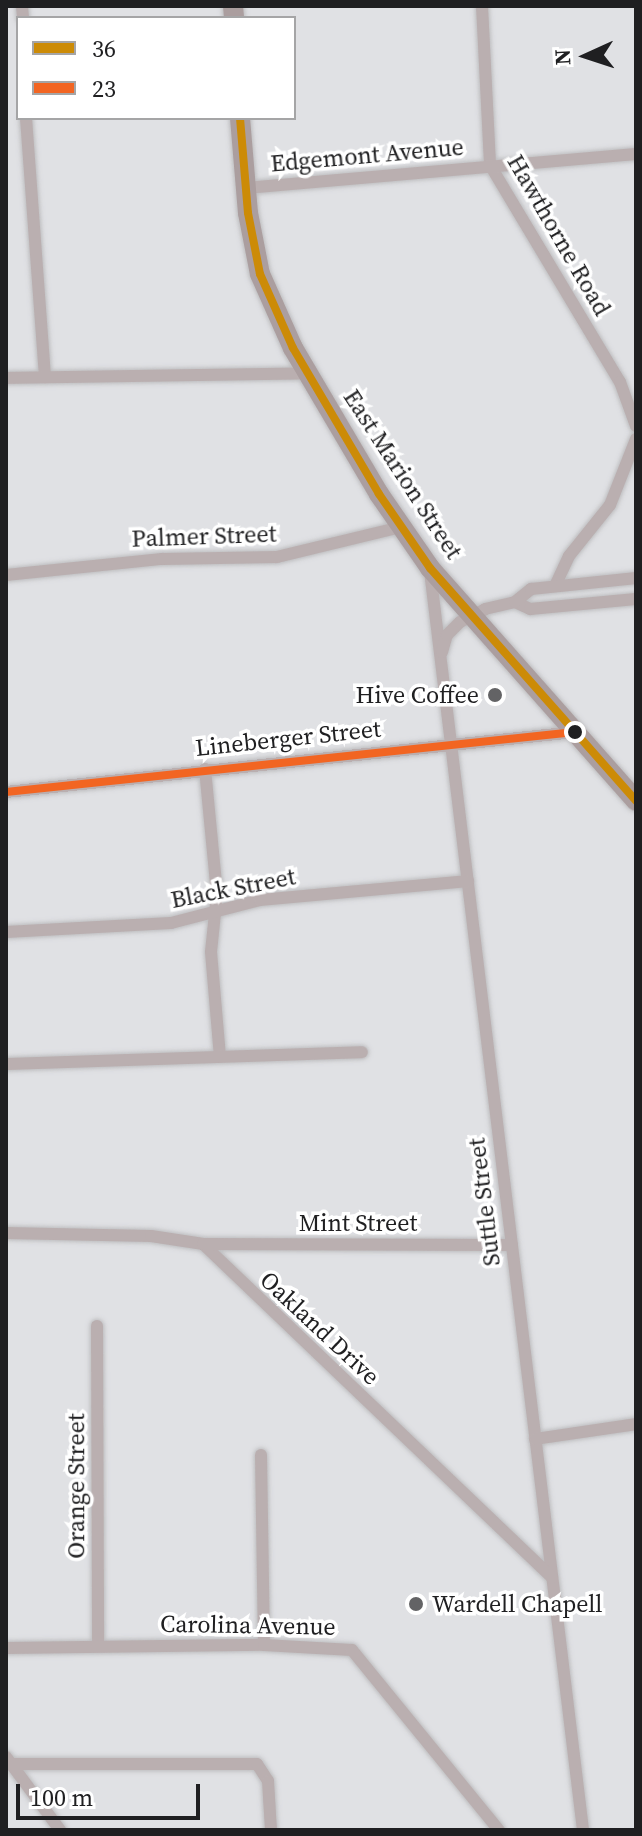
<!DOCTYPE html>
<html>
<head>
<meta charset="utf-8">
<style>
	body { margin:0 }
	#map { position:relative; width:642px; height:1836px; overflow:hidden; background:#e0e1e4; font-family:"Source Serif 4",serif }
	div>[style] { position:absolute }
	.roads { filter:drop-shadow(0 0 2px #bebec0) drop-shadow(0 0 2px #bebec0) }
	.street>* { height:12px; margin:-6px; padding:0 6px; transform-origin:6px; border-radius:6px; background:#baafb0 }
	.primary>* { height:20px; margin:-10px; padding:0 10px; transform-origin:10px; border-radius:10px; background:#ab9e9f }
	.bus-1>* { height:8px; margin:-4px; padding:0 4px; transform-origin:4px; border-radius:4px; background:#cc8b07 }
	.bus-2>* { height:8px; margin:-4px; padding:0 4px; transform-origin:4px; border-radius:4px; background:#f26522 }
	.dots>* { width:22px; height:22px; translate:-50% -50%; box-sizing:border-box; border:4px solid #fff; border-radius:50% }
	span { translate:-50% -50%; white-space:nowrap; text-align:center; line-height:1.15; -webkit-text-stroke:7px #fff; paint-order:stroke }
	.street-label { font-size:24px; color:#1f1f21 }
	.poi-label { font-size:24px; color:#1f1f21 }
	.right { translate:-100% -50%; text-align:right }
	.left { translate:0 -50%; text-align:left }
	.frame { position:absolute; inset:0; border:8px solid #1f1f21; pointer-events:none }
	.legend { position:absolute; left:16px; top:16px; width:280px; height:104px; box-sizing:border-box; background:#fff; border:2px solid #a5a5a6; margin:0; padding:10px 14px; list-style:none; font-size:24px; color:#1f1f21 }
	.legend li { display:flex; align-items:center; gap:16px; height:40px }
	.legend b { width:40px; border:2px solid #a5a5a6 }
	.north { position:absolute; left:546px; top:16px; width:80px; height:80px; -webkit-text-stroke:6px #fff; paint-order:stroke; rotate:267deg; font-size:22px; font-weight:700; line-height:32px; text-align:center; color:#1f1f21 }
	.north::after { content:''; display:block; margin:auto; width:28px; height:36px; background:#1f1f21; clip-path:polygon(50% 0,100% 100%,50% 72%,0 100%) }
	.scale { position:absolute; left:16px; top:1784px; width:184px; height:36px; box-sizing:border-box; border:4px solid #1f1f21; border-top:0; padding-left:10px; font-size:24px; line-height:28px; white-space:nowrap; color:#1f1f21; -webkit-text-stroke:6px #fff; paint-order:stroke }
</style>
</head>
<body>
<div id="map">
	<div class="roads">
		<div class="street">
			<div style="left:22px;top:6px;width:12px;rotate:85deg"></div>
			<div style="left:482px;top:6px;width:159px;rotate:87.1deg"></div>
			<div style="left:490px;top:165px;width:253px;rotate:59.1deg"></div>
			<div style="left:620px;top:382px;width:47px;rotate:70deg"></div>
			<div style="left:26px;top:118px;width:260px;rotate:85.8deg"></div>
			<div style="left:246px;top:188px;width:391px;rotate:-5deg"></div>
			<div style="left:6px;top:378px;width:302px;rotate:-0.9deg"></div>
			<div style="left:430px;top:571px;width:1268px;rotate:83.07deg"></div>
			<div style="left:6px;top:575px;width:157px;rotate:-5.9deg"></div>
			<div style="left:162px;top:559px;width:115px;rotate:-1deg"></div>
			<div style="left:277px;top:557px;width:128px;rotate:-13.6deg"></div>
			<div style="left:555px;top:586px;width:33px;rotate:-65deg"></div>
			<div style="left:569px;top:556px;width:65px;rotate:-51.2deg"></div>
			<div style="left:610px;top:505px;width:71px;rotate:-68.5deg"></div>
			<div style="left:515px;top:602px;width:17px;rotate:25deg"></div>
			<div style="left:530px;top:609px;width:106px;rotate:-5.4deg"></div>
			<div style="left:442px;top:652px;width:18px;rotate:-74deg"></div>
			<div style="left:447px;top:635px;width:18px;rotate:-45deg"></div>
			<div style="left:460px;top:622px;width:28px;rotate:-27deg"></div>
			<div style="left:485px;top:609px;width:31px;rotate:-13deg"></div>
			<div style="left:515px;top:602px;width:21px;rotate:-39deg"></div>
			<div style="left:531px;top:589px;width:106px;rotate:-6deg"></div>
			<div style="left:205px;top:769px;width:126px;rotate:84.5deg"></div>
			<div style="left:217px;top:894px;width:58px;rotate:95.9deg"></div>
			<div style="left:211px;top:952px;width:105px;rotate:85.1deg"></div>
			<div style="left:6px;top:792px;width:572px;rotate:-6.02deg"></div>
			<div style="left:6px;top:932px;width:165px;rotate:-3.1deg"></div>
			<div style="left:171px;top:923px;width:92px;rotate:-14.5deg"></div>
			<div style="left:260px;top:900px;width:209px;rotate:-5.2deg"></div>
			<div style="left:6px;top:1064px;width:356px;rotate:-1.9deg"></div>
			<div style="left:6px;top:1233px;width:145px;rotate:1.2deg"></div>
			<div style="left:151px;top:1236px;width:53px;rotate:8.7deg"></div>
			<div style="left:203px;top:1244px;width:483px;rotate:43.7deg"></div>
			<div style="left:203px;top:1244px;width:309px;rotate:0.2deg"></div>
			<div style="left:97px;top:1326px;width:320px;rotate:89.8deg"></div>
			<div style="left:535px;top:1439px;width:102px;rotate:-8.4deg"></div>
			<div style="left:261px;top:1455px;width:190px;rotate:89.1deg"></div>
			<div style="left:6px;top:1648px;width:258px;rotate:-0.7deg"></div>
			<div style="left:264px;top:1645px;width:88px;rotate:3.3deg"></div>
			<div style="left:352px;top:1650px;width:232px;rotate:50.8deg"></div>
			<div style="left:6px;top:1757px;width:91px;rotate:53.5deg"></div>
			<div style="left:12px;top:1764px;width:245px"></div>
			<div style="left:257px;top:1764px;width:20px;rotate:57deg"></div>
			<div style="left:268px;top:1781px;width:49px;rotate:86.5deg"></div>
		</div>
		<div class="primary">
			<div style="left:233px;top:6px;width:12px;rotate:85deg"></div>
			<div style="left:240px;top:118px;width:95px;rotate:85.2deg"></div>
			<div style="left:248px;top:213px;width:62px;rotate:78.9deg"></div>
			<div style="left:260px;top:274px;width:81px;rotate:66deg"></div>
			<div style="left:293px;top:348px;width:169px;rotate:59.5deg"></div>
			<div style="left:379px;top:494px;width:90px;rotate:55.4deg"></div>
			<div style="left:430px;top:568px;width:311px;rotate:48.5deg"></div>
		</div>
	</div>
	<div class="bus-1">
		<div style="left:240px;top:118px;width:95px;rotate:85.2deg"></div>
		<div style="left:248px;top:213px;width:62px;rotate:78.9deg"></div>
		<div style="left:260px;top:274px;width:81px;rotate:66deg"></div>
		<div style="left:293px;top:348px;width:169px;rotate:59.5deg"></div>
		<div style="left:379px;top:494px;width:90px;rotate:55.4deg"></div>
		<div style="left:430px;top:568px;width:311px;rotate:48.5deg"></div>
	</div>
	<div class="bus-2">
		<div style="left:6px;top:792px;width:572px;rotate:-6.02deg"></div>
	</div>
	<div class="dots">
		<div style="left:495px;top:695px;background:#636365"></div>
		<div style="left:575px;top:732px;background:#1f1f21"></div>
		<div style="left:416px;top:1604px;background:#636365"></div>
	</div>
	<div class="street-label">
		<span style="left:367px;top:155px;rotate:-5deg">Edgemont Avenue</span>
		<span style="left:559px;top:235px;rotate:60deg">Hawthorne Road</span>
		<span style="left:403px;top:474px;rotate:57deg">East Marion Street</span>
		<span style="left:204px;top:536px;rotate:-2deg">Palmer Street</span>
		<span style="left:288px;top:738px;rotate:-6deg">Lineberger Street</span>
		<span style="left:233px;top:888px;rotate:-11deg">Black Street</span>
		<span style="left:484px;top:1202px;rotate:-97deg">Suttle Street</span>
		<span style="left:358px;top:1223px">Mint Street</span>
		<span style="left:320px;top:1328px;rotate:43deg">Oakland Drive</span>
		<span style="left:76px;top:1486px;rotate:-90deg">Orange Street</span>
		<span style="left:248px;top:1625px;rotate:1deg">Carolina Avenue</span>
	</div>
	<div class="poi-label">
		<span class="right" style="left:479px;top:695px">Hive Coffee</span>
		<span class="left" style="left:432px;top:1604px">Wardell Chapell</span>
	</div>
	<div class="frame"></div>
	<ul class="legend">
	<li><b style="height:10px;background:#cc8b07"></b>36</li>
	<li><b style="height:10px;background:#f26522"></b>23</li>
	</ul>
	<div class="north">N</div>
	<div class="scale">100 m</div>
</div>
</body>
</html>
